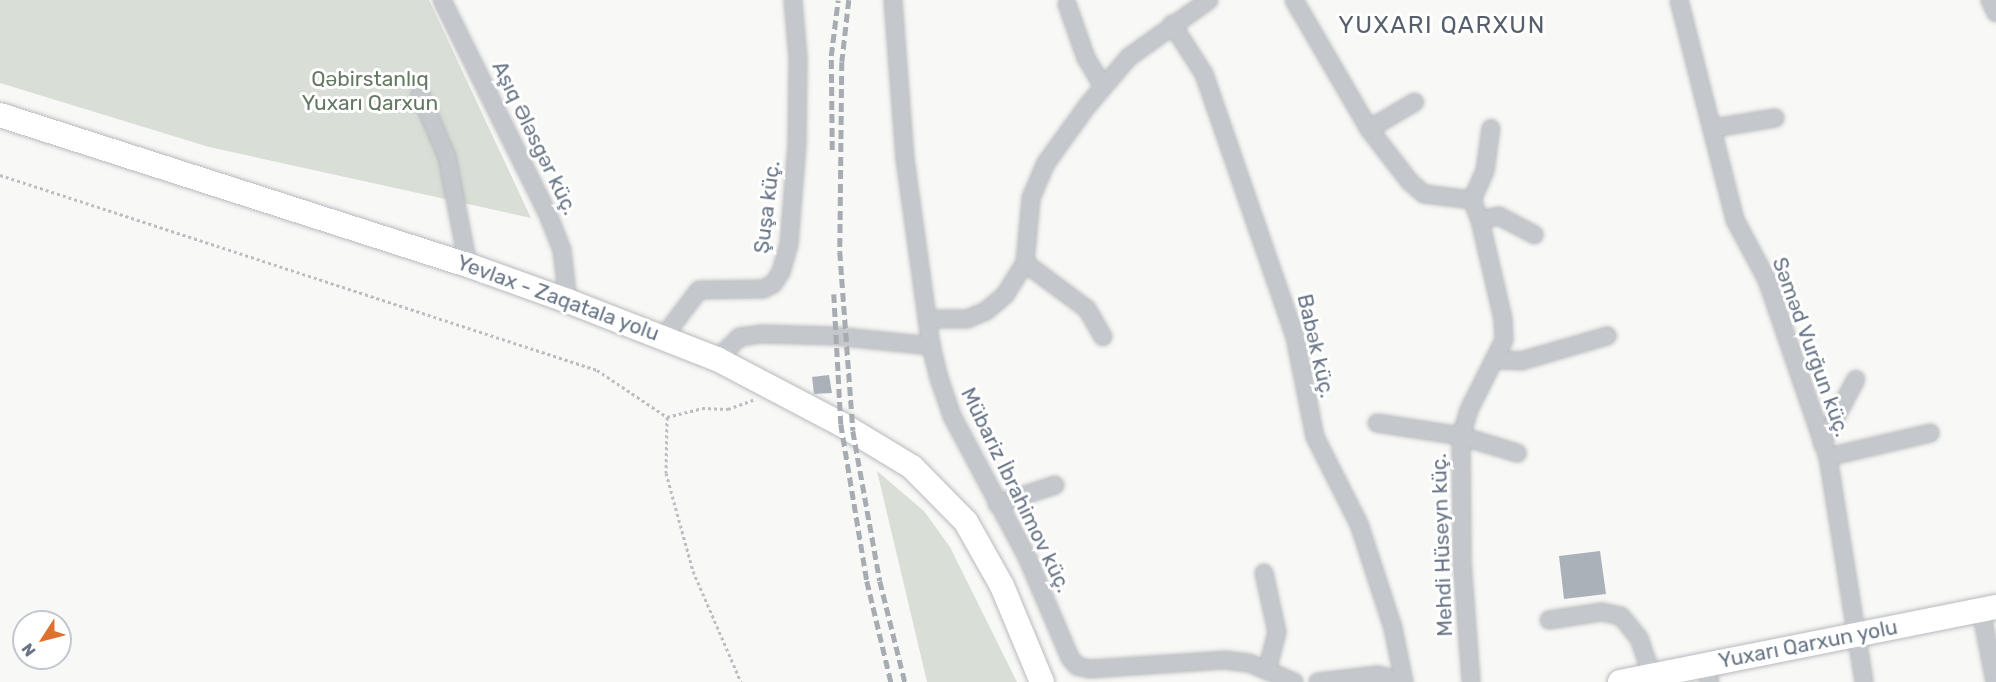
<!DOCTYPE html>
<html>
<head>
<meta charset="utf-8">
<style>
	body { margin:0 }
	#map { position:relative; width:1996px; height:682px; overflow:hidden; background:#f8f8f6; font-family:Rubik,sans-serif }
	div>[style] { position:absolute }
	.green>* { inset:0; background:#d9dfd7 }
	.building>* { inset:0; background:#abb1b8 }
	.path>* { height:3px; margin-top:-1.5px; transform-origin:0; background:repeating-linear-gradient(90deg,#bcbec1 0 3px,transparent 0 6px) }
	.roads { filter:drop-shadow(0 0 2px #b7babd) drop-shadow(0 0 2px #b7babd) }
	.minor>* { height:16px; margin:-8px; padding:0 8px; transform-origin:8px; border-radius:8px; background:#c4c7cb }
	.highway>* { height:24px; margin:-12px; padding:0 12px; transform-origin:12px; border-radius:12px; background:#fff }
	.rail>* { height:4.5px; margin-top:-2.25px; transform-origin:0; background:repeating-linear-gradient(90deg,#a7abb2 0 9px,transparent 0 13.5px) }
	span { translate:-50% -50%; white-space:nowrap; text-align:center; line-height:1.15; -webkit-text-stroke:6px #fff; paint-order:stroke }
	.park-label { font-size:21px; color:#647863 }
	.street-label { font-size:21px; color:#687586 }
	.quarter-label { font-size:24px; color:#565f6b; letter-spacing:1.5px }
	.north { position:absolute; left:12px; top:610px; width:60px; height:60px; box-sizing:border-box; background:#fff; border:2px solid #c3c8cf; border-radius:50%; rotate:234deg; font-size:16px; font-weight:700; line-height:24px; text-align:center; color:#687586 }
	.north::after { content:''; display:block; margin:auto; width:21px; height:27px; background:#df712f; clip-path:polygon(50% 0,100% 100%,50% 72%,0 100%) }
</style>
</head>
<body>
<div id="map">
	<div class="green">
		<div style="clip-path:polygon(0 0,429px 0,531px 218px,209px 147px,0 83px)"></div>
		<div style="clip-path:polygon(877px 471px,924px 511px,950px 547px,1017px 682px,927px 682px)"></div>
	</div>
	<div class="building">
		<div style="clip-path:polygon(829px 375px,832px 393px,814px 394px,812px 377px)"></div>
		<div style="clip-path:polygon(1600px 551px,1606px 594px,1564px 599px,1559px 556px)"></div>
	</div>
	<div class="path">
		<div style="left:0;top:175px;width:628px;rotate:18.09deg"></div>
		<div style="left:597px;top:370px;width:84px;rotate:33.9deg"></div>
		<div style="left:667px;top:417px;width:36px;rotate:-14deg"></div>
		<div style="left:702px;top:408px;width:26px;rotate:2deg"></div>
		<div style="left:728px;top:409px;width:27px;rotate:-20deg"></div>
		<div style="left:667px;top:417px;width:56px;rotate:91deg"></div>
		<div style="left:666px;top:473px;width:102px;rotate:74.6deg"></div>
		<div style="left:693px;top:571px;width:121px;rotate:66.6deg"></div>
	</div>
	<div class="roads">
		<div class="minor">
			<div style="left:442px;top:0;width:237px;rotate:63.7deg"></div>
			<div style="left:547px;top:212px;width:41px;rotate:68.5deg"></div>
			<div style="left:562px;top:250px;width:51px;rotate:83.3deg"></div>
			<div style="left:893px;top:0;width:159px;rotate:85.7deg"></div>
			<div style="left:905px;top:159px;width:189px;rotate:82.1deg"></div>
			<div style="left:931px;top:346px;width:36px;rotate:76deg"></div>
			<div style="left:940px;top:381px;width:37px;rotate:71deg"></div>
			<div style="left:952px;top:416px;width:160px;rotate:62deg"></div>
			<div style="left:1027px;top:557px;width:110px;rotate:66.9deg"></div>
			<div style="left:1070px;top:658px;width:11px;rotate:49deg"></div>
			<div style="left:1077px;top:666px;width:13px;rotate:13deg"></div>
			<div style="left:1090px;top:669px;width:134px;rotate:-3.8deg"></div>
			<div style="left:1224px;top:660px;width:25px;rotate:7deg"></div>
			<div style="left:1249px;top:663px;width:49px;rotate:22.9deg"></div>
			<div style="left:1294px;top:0;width:149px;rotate:59.8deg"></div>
			<div style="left:1369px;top:129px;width:67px;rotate:52.3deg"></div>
			<div style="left:1410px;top:182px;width:18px;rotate:41deg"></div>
			<div style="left:1424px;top:194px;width:48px;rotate:7.1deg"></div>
			<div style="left:1472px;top:200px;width:22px;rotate:68deg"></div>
			<div style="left:1480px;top:220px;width:102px;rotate:76.9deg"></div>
			<div style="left:1503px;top:319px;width:21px;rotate:87deg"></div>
			<div style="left:1504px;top:340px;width:78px;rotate:116.6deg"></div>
			<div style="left:1469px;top:410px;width:27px;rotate:107deg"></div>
			<div style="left:1461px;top:436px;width:125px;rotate:89.5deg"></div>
			<div style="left:1462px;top:561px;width:121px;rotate:85.7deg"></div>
			<div style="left:1679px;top:0;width:227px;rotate:75.7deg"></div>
			<div style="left:1735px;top:220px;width:68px;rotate:61.9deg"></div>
			<div style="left:1767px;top:280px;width:187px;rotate:71deg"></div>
			<div style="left:1828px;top:457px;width:228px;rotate:80.9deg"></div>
			<div style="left:1990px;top:0;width:14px;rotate:65deg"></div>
			<div style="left:1067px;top:4px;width:57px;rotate:70.6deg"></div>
			<div style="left:1086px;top:58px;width:33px;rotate:59deg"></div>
			<div style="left:1172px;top:24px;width:59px;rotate:57.4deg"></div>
			<div style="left:1204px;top:74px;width:278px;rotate:70.9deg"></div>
			<div style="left:1295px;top:337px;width:102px;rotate:78.7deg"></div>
			<div style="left:1315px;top:437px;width:97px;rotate:63.2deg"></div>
			<div style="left:1359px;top:524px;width:109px;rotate:71.9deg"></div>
			<div style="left:1393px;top:628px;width:55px;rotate:78.5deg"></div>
			<div style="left:420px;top:94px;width:69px;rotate:66.8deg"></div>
			<div style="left:447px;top:157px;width:110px;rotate:79deg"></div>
			<div style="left:1714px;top:128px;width:62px;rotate:-9.3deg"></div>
			<div style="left:1369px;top:129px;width:53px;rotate:-30.4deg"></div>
			<div style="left:1472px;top:200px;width:32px;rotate:-66deg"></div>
			<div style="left:1485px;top:171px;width:43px;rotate:-82.1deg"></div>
			<div style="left:1480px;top:220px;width:19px;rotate:-12deg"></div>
			<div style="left:1499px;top:216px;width:40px;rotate:28deg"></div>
			<div style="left:1025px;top:263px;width:77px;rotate:36.6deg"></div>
			<div style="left:1087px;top:309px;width:32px;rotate:60deg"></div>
			<div style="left:927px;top:319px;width:40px"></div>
			<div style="left:967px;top:319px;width:21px;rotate:-23deg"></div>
			<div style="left:986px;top:311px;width:25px;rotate:-40deg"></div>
			<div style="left:1005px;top:295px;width:38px;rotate:-58deg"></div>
			<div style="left:1025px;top:263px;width:65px;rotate:-84.7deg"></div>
			<div style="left:1031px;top:198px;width:38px;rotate:-67deg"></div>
			<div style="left:1046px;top:163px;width:72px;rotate:-54.1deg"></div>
			<div style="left:1088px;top:105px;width:63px;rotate:-49.5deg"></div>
			<div style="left:1129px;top:57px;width:98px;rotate:-35.5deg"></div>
			<div style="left:664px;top:336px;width:58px;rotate:-52.7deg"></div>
			<div style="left:699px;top:290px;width:64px;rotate:-0.9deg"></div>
			<div style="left:763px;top:289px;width:11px;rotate:-27deg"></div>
			<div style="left:773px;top:284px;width:14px;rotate:-56deg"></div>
			<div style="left:781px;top:272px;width:29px;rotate:-74deg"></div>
			<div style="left:789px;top:244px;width:100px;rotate:-85.4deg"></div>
			<div style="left:797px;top:144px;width:86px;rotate:-89.3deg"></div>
			<div style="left:798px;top:58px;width:58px;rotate:-94.9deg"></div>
			<div style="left:717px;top:359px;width:32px;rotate:-44deg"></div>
			<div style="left:740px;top:337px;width:21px;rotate:-8deg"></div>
			<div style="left:761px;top:334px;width:74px;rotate:1.5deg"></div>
			<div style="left:835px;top:336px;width:97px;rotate:5.9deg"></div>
			<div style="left:1497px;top:360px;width:24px;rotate:2deg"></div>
			<div style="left:1521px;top:361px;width:90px;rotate:-16.2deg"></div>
			<div style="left:1377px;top:423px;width:85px;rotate:8.8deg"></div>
			<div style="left:1461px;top:436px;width:59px;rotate:16.9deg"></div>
			<div style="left:1822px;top:443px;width:72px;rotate:-62deg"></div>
			<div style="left:1828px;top:457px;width:105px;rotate:-13.2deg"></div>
			<div style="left:997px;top:504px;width:61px;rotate:-18.1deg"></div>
			<div style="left:1264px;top:573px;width:60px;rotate:77.6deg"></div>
			<div style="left:1277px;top:632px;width:40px;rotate:104.4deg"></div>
			<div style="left:1981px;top:610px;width:73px;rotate:79deg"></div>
			<div style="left:1549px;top:620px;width:54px;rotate:-8.6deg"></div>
			<div style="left:1602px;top:612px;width:19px;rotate:12deg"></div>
			<div style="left:1621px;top:616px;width:28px;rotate:51deg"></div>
			<div style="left:1639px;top:638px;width:40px;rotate:71.1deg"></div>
			<div style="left:1704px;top:665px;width:18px;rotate:71deg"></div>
			<div style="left:1318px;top:682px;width:60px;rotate:-6.7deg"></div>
			<div style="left:1378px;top:675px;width:27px;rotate:15deg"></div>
		</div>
		<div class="highway">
			<div style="left:0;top:115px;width:491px;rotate:17.8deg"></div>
			<div style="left:468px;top:265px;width:106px;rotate:19.8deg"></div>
			<div style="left:568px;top:301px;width:160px;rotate:21.3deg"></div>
			<div style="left:717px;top:359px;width:140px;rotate:27.7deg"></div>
			<div style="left:841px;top:424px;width:83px;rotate:31.2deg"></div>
			<div style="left:912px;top:467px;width:77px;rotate:45.5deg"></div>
			<div style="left:966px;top:522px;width:73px;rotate:60.6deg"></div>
			<div style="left:1002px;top:586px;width:104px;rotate:67.4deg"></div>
			<div style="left:1620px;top:682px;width:383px;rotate:-11.3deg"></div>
		</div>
	</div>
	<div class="rail">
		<div style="left:849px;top:0;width:62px;rotate:96.4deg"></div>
		<div style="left:842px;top:62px;width:190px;rotate:90.6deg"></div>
		<div style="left:840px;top:252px;width:179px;rotate:85.8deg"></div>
		<div style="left:853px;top:431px;width:152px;rotate:79.8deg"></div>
		<div style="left:880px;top:581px;width:104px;rotate:76.1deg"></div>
		<div style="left:832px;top:150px;width:94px;rotate:-90.6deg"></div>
		<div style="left:831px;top:56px;width:56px;rotate:-82.9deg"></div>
		<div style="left:834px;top:294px;width:130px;rotate:86.9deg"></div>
		<div style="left:841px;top:424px;width:159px;rotate:80.6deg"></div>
		<div style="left:867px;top:581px;width:104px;rotate:76.6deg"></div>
	</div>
	<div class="park-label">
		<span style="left:370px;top:91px">Qəbirstanlıq<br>Yuxarı Qarxun</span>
	</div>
	<div class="street-label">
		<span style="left:535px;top:138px;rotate:64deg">Aşıq Ələsgər küç.</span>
		<span style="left:767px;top:207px;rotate:-83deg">Şuşa küç.</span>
		<span style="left:558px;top:298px;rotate:20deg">Yevlax - Zaqatala yolu</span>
		<span style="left:1316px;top:346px;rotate:77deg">Babək küç.</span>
		<span style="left:1811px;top:347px;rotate:70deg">Səməd Vurğun küç.</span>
		<span style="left:1016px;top:490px;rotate:64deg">Mübariz İbrahimov küç.</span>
		<span style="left:1442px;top:545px;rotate:-92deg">Mehdi Hüseyn küç.</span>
		<span style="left:1808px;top:644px;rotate:-11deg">Yuxarı Qarxun yolu</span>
	</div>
	<div class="quarter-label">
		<span style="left:1442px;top:26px">YUXARI QARXUN</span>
	</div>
	<div class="north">N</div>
</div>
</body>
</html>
